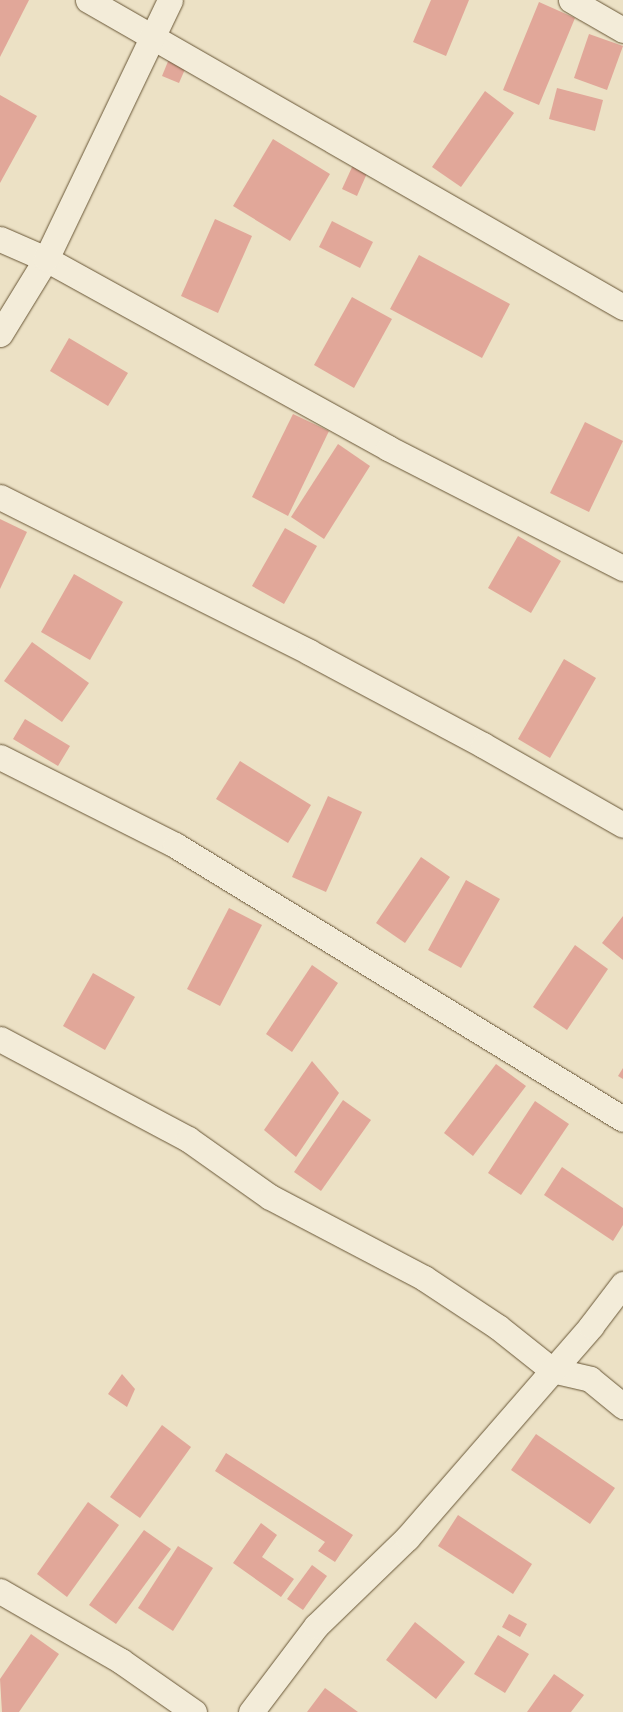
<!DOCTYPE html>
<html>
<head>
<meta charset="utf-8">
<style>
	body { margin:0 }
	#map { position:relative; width:623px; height:1712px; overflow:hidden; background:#ece1c5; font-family:"IM FELL English",serif }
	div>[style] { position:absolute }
	.building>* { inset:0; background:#e1a799 }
	.roads { filter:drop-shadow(0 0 1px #685636) drop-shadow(0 0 1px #685636) }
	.minor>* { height:25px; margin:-12.5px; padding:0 12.5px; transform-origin:12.5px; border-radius:12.5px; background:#f3ecd9 }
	span { translate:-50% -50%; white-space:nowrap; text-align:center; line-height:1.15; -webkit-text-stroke:5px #f3ecd9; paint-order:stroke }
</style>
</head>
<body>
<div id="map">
	<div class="building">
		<div style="clip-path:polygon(0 0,29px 0,0 57px)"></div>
		<div style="clip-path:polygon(431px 0,469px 0,446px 56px,413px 42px)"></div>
		<div style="clip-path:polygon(539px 2px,575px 18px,539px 105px,503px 90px)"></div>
		<div style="clip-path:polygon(589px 34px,623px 46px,607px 90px,574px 78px)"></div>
		<div style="clip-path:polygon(169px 59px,186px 67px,179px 83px,162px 76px)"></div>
		<div style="clip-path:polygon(557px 88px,603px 100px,595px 131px,549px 119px)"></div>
		<div style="clip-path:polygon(485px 91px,514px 113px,461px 187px,432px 167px)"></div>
		<div style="clip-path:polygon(0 95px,37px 116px,0 183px)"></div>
		<div style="clip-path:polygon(273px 139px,330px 174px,290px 241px,233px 206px)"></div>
		<div style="clip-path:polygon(353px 165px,368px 171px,357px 196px,342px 189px)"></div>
		<div style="clip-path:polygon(215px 219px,252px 236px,218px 313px,181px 296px)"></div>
		<div style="clip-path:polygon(332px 221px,373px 242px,360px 268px,319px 247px)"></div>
		<div style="clip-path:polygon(419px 255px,510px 304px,482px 358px,390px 309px)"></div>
		<div style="clip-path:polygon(352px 297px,392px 319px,354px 388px,314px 365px)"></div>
		<div style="clip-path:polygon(69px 338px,128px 373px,108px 406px,50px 371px)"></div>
		<div style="clip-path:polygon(293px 414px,329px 431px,288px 516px,252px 497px)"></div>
		<div style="clip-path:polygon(585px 422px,623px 441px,589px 512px,550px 493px)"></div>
		<div style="clip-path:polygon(338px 444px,370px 466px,324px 539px,291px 517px)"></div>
		<div style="clip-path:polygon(0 519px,27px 532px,0 589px)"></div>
		<div style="clip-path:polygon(285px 528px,317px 546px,284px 604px,252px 586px)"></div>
		<div style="clip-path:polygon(518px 536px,561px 561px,531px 613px,488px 588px)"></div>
		<div style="clip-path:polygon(74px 574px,123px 602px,90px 660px,41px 632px)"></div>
		<div style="clip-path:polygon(32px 642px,89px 683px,62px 722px,4px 681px)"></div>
		<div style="clip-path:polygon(564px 659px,596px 678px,550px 758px,518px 739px)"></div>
		<div style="clip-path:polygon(25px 719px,70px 746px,58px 766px,13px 739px)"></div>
		<div style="clip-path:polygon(240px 761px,311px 805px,288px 843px,216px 799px)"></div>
		<div style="clip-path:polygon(328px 796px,362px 812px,326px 892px,292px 877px)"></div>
		<div style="clip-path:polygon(421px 857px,450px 877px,405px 943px,376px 923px)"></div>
		<div style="clip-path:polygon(466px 880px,500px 899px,461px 968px,428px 950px)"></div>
		<div style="clip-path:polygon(229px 908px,262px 925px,220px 1006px,187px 989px)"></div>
		<div style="clip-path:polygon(623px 916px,623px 960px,602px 943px)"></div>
		<div style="clip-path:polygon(575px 945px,608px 969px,567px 1030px,533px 1007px)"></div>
		<div style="clip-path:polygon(312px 965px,338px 983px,292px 1052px,266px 1034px)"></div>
		<div style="clip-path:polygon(93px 973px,135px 997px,105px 1050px,63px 1026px)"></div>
		<div style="clip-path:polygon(312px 1061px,339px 1093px,296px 1157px,264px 1130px)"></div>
		<div style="clip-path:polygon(496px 1064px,526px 1086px,473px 1156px,444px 1133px)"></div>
		<div style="clip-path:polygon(623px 1068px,623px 1079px,618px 1076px)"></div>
		<div style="clip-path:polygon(343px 1100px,371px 1120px,321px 1191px,294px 1172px)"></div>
		<div style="clip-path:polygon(535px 1101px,569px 1124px,521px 1195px,488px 1173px)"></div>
		<div style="clip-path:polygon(562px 1167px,623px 1208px,623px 1225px,613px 1241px,544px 1195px)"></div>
		<div style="clip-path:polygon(122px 1374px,135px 1389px,127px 1407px,108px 1394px)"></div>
		<div style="clip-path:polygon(162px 1425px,191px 1447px,140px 1518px,110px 1497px)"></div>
		<div style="clip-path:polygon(536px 1434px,615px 1488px,590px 1524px,511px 1470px)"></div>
		<div style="clip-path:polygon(226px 1453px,353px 1535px,335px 1562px,318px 1551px,325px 1542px,215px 1471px)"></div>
		<div style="clip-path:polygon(88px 1502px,119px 1525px,67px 1597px,37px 1574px)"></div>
		<div style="clip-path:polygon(458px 1515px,532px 1564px,513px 1594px,438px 1546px)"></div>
		<div style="clip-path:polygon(261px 1523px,277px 1535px,262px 1557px,294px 1579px,281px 1597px,233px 1563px)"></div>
		<div style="clip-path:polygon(144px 1530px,171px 1549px,116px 1624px,89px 1605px)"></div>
		<div style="clip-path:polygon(178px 1546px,213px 1568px,173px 1631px,138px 1608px)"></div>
		<div style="clip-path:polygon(312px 1565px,327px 1576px,303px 1610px,287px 1599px)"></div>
		<div style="clip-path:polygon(509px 1614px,527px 1624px,520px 1637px,502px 1627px)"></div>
		<div style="clip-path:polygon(415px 1622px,465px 1662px,436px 1699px,386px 1660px)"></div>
		<div style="clip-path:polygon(31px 1634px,59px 1654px,19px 1712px,2px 1712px,0 1679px)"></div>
		<div style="clip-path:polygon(498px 1635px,529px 1654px,505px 1693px,474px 1674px)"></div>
		<div style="clip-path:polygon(554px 1674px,584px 1695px,571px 1712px,527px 1712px)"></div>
		<div style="clip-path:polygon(325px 1688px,358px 1712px,307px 1712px)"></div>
	</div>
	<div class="roads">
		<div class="minor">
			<div style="left:88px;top:0;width:617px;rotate:29.85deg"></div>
			<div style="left:571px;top:0;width:60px;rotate:30deg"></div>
			<div style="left:0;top:239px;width:50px;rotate:23.5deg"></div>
			<div style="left:46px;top:259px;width:391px;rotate:28.9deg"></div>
			<div style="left:388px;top:448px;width:264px;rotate:27.1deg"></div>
			<div style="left:0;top:334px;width:88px;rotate:-58.5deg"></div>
			<div style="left:46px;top:259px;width:287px;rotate:-64.4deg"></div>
			<div style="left:0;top:497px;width:346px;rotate:26.6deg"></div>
			<div style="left:309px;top:652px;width:197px;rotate:28.1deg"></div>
			<div style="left:483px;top:745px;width:161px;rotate:29.7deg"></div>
			<div style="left:0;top:757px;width:196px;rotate:26.7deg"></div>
			<div style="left:175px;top:845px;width:525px;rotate:31.45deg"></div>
			<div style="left:0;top:1039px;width:213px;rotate:28deg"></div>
			<div style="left:188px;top:1139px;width:100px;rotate:35.3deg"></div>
			<div style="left:270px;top:1197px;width:174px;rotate:27.7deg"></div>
			<div style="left:424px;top:1278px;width:89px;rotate:33.5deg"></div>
			<div style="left:498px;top:1327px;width:69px;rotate:38.5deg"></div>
			<div style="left:552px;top:1370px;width:39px;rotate:13deg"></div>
			<div style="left:590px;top:1379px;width:43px;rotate:39.3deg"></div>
			<div style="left:0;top:1591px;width:140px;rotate:30deg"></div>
			<div style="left:121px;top:1661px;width:89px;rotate:34.9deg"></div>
			<div style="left:251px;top:1712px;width:108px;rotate:-52.9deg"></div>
			<div style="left:316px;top:1626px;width:127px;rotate:-44deg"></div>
			<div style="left:407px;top:1538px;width:281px;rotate:-49deg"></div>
			<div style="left:591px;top:1326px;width:53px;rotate:-52.7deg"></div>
		</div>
	</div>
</div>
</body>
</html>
